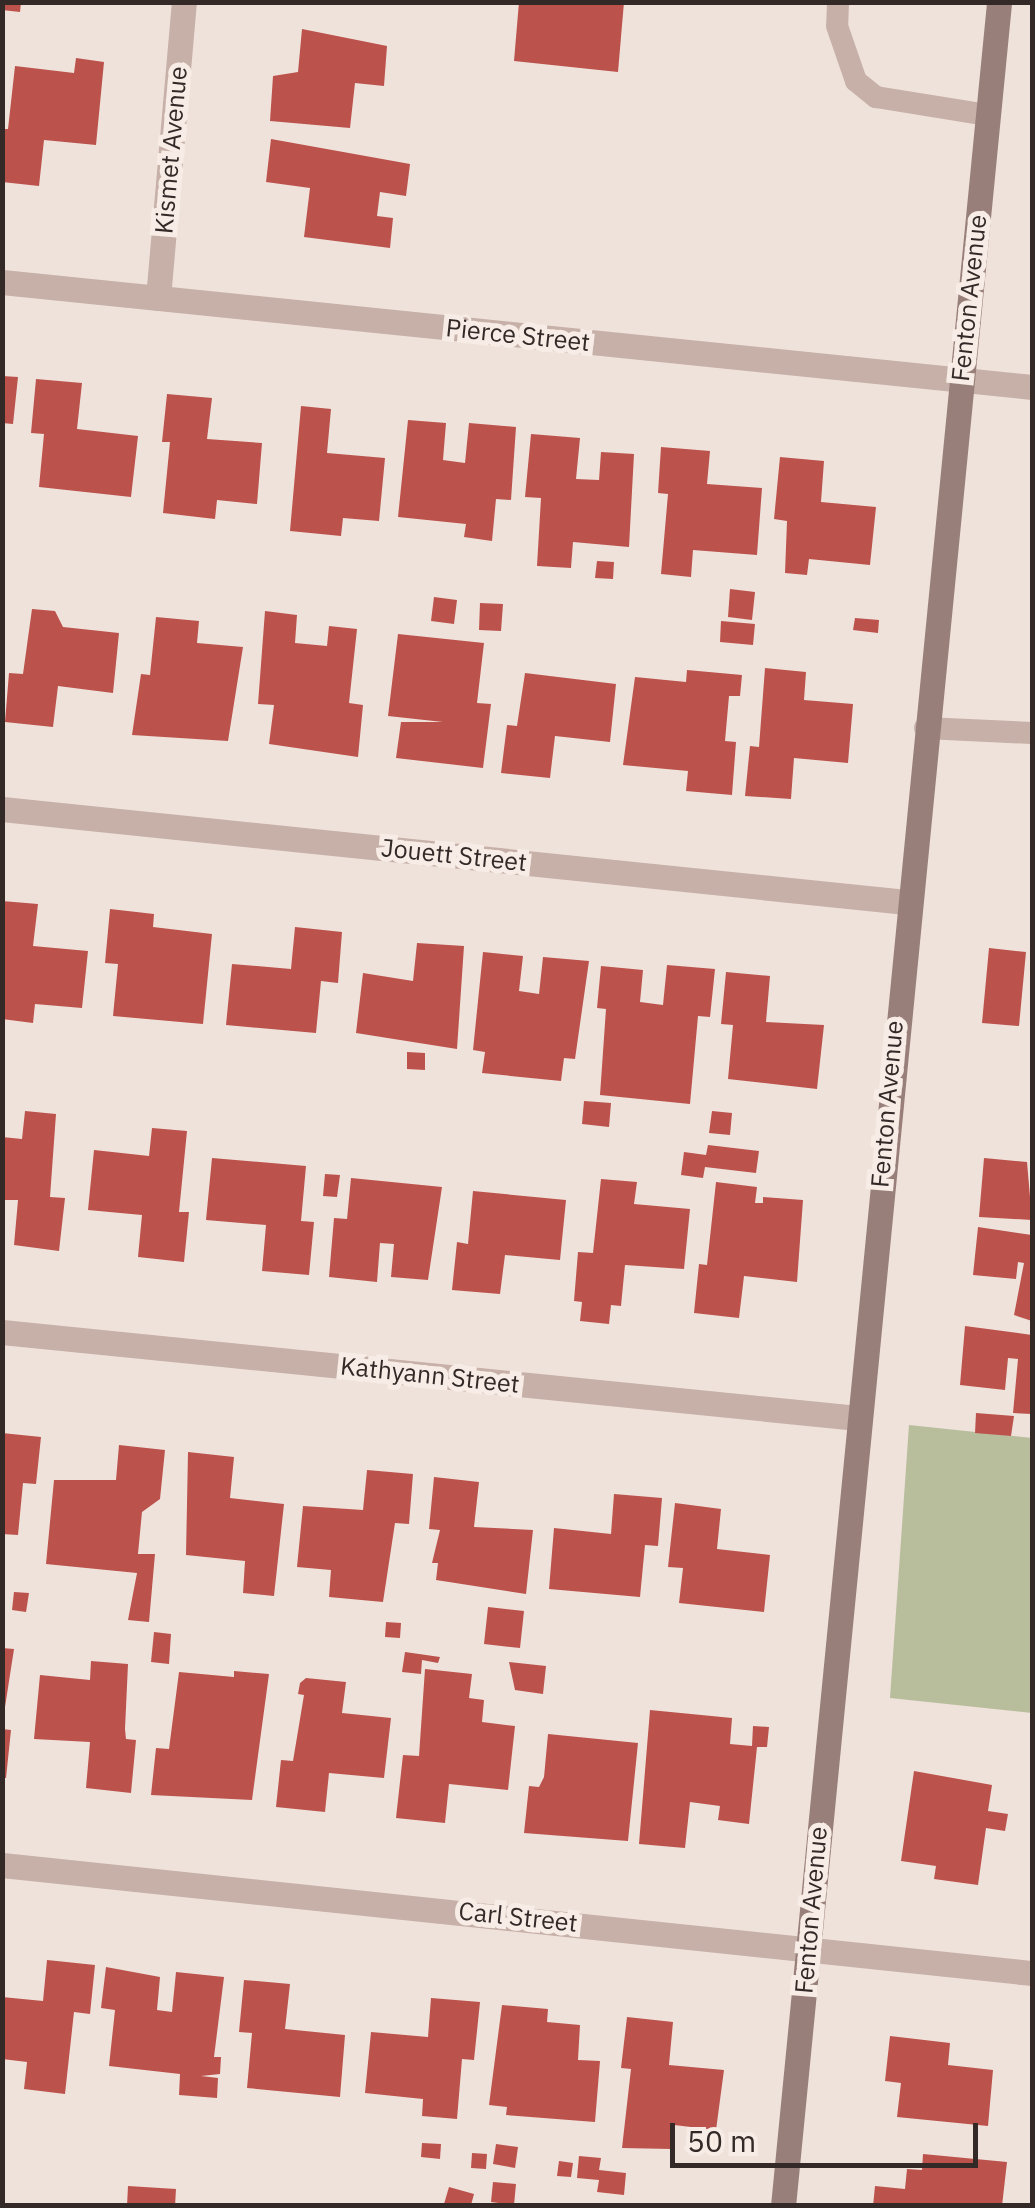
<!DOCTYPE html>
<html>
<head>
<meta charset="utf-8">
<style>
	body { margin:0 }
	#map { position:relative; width:1035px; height:2208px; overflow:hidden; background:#efe2db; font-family:"IBM Plex Sans",sans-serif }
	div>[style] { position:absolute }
	.green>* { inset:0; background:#b8bd9c }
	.building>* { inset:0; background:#bc524c }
	.lane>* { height:22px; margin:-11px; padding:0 11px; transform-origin:11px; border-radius:11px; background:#c6b0a8 }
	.street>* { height:25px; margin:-12.5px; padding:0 12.5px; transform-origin:12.5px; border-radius:12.5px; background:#c6b0a8 }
	.secondary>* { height:25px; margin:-12.5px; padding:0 12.5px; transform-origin:12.5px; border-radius:12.5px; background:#997f79 }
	span { translate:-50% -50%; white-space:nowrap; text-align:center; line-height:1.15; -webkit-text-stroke:10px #f7ece6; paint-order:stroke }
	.street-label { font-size:25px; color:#332927 }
	.frame { position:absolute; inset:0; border:5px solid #332927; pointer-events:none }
	.scale { position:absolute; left:670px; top:2123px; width:308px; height:45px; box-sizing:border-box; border:5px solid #332927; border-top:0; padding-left:12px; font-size:30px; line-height:35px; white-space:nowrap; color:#332927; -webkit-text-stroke:8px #f7ece6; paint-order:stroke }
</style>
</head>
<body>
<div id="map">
	<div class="green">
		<div style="clip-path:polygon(909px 1425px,1032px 1438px,1032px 1713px,890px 1698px)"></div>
	</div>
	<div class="building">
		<div style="clip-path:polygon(2px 2px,21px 2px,20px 12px,2px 10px)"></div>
		<div style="clip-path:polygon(519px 2px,624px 2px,618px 72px,514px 61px)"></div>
		<div style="clip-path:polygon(302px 29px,387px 46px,384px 86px,355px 83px,350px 128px,270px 121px,273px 76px,298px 72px)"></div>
		<div style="clip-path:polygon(76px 58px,104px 62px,96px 145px,44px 140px,39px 186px,2px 182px,2px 129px,8px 129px,15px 66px,74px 73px)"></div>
		<div style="clip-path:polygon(271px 139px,410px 164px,406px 196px,380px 192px,377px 216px,393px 218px,390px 248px,304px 237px,310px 188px,266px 182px)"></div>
		<div style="clip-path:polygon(2px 376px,18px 377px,13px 424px,2px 423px)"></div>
		<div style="clip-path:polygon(36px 379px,82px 383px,77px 429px,138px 436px,131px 497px,39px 487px,44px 434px,31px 433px)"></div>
		<div style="clip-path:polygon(167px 394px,212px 398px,207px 439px,262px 443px,257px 504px,217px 500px,215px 519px,163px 513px,170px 442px,162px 442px)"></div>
		<div style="clip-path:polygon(301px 406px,331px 409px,327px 453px,385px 458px,379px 521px,343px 518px,341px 536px,290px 531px)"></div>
		<div style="clip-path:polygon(408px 420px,446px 423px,443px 460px,465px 463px,469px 423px,516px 427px,511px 500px,496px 499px,492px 541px,464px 537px,466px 524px,398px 517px)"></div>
		<div style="clip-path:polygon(531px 434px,580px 438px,576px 479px,599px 480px,601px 452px,634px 454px,629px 547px,573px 542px,571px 568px,537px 566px,541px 498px,525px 497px)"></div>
		<div style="clip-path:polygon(661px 447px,710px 451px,707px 484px,762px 488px,757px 555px,693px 550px,691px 577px,661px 574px,668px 494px,658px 493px)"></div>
		<div style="clip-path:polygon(780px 457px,824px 461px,821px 502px,876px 507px,870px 565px,809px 559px,807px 575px,785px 573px,787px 521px,774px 519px)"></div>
		<div style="clip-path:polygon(597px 561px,614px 562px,613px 579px,595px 578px)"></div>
		<div style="clip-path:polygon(730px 589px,755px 592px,752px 620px,728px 617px)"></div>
		<div style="clip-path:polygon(434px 597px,457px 600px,454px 624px,431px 621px)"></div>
		<div style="clip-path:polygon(480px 603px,503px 604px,501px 631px,479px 630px)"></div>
		<div style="clip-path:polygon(32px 609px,55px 611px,63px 627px,119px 633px,113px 693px,58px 686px,53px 727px,5px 722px,9px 673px,23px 674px)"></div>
		<div style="clip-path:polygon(265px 611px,297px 615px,295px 643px,327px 646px,329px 626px,357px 629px,349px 703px,363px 705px,358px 757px,269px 744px,274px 705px,258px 704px)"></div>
		<div style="clip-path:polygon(156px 617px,199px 621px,197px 643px,243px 647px,228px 741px,132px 735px,141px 674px,150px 675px)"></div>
		<div style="clip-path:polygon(855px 618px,879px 620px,878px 633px,853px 630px)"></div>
		<div style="clip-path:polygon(721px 621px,755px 624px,753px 645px,720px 642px)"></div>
		<div style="clip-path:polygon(398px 634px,484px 643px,477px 703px,491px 704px,483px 768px,396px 758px,401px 722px,443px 722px,388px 716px)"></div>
		<div style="clip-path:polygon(765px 668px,806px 672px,804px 700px,853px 704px,848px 763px,794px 758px,791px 799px,745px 796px,750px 746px,759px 747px)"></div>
		<div style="clip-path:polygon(687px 670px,742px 675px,740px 696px,729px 696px,725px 741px,736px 742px,732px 795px,686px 791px,688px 771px,623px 765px,635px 677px,686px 682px)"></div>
		<div style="clip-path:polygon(525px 673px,616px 684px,610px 742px,555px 736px,550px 778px,501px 773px,507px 725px,517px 726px)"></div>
		<div style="clip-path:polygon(2px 901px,38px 904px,33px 946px,88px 951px,82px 1008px,35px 1004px,33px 1023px,2px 1019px)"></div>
		<div style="clip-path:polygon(110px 909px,154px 914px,153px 927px,212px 934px,203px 1024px,113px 1016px,118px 964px,105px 963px)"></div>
		<div style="clip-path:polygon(295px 927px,342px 932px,338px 983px,321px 981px,316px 1033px,226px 1025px,232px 964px,291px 969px)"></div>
		<div style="clip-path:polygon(417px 943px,464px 946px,457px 1049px,356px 1033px,363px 973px,413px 981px)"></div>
		<div style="clip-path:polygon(989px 948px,1026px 952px,1019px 1026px,982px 1023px)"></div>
		<div style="clip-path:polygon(483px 952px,523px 956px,519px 991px,539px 994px,543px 957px,589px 961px,575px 1059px,564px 1058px,561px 1081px,482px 1073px,485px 1052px,473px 1050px)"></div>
		<div style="clip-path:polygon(667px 965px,715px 969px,710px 1017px,698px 1016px,690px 1104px,600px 1095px,606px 1009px,597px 1008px,601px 966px,643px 970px,640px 1002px,663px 1005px)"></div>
		<div style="clip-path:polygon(726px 972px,770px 976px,766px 1022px,824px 1025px,817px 1089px,728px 1079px,733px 1025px,721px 1024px)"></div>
		<div style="clip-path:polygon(407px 1052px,425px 1053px,425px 1070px,407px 1069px)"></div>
		<div style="clip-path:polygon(584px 1101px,611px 1103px,609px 1127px,582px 1124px)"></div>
		<div style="clip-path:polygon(25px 1111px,56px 1114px,50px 1197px,65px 1198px,59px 1251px,14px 1245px,18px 1200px,2px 1200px,2px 1137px,22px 1139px)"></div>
		<div style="clip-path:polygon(712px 1111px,732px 1113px,730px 1135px,709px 1133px)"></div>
		<div style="clip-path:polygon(152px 1128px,187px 1131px,179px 1212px,189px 1212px,184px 1262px,138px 1257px,142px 1215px,88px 1210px,94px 1150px,149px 1156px)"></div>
		<div style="clip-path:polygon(708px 1145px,759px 1151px,756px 1173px,705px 1167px,703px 1178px,681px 1175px,684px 1152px,706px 1155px)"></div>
		<div style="clip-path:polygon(212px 1158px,306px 1166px,301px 1221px,314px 1222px,309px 1275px,262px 1271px,266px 1225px,206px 1220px)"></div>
		<div style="clip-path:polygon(984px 1158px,1027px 1162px,1032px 1220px,979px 1217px)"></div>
		<div style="clip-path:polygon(325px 1174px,340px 1175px,337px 1197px,323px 1196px)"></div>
		<div style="clip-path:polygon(351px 1178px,442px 1187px,428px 1280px,391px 1277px,394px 1244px,380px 1243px,377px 1282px,329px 1277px,334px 1218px,347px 1219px)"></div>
		<div style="clip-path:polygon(601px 1179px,637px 1182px,634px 1204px,690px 1209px,684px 1269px,625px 1265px,621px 1306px,611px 1305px,609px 1324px,580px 1321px,582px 1302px,574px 1301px,578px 1252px,593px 1253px)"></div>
		<div style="clip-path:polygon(716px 1182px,757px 1187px,755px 1203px,763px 1203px,763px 1197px,803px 1200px,797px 1282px,744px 1276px,739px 1318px,694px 1313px,699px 1264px,707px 1265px)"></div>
		<div style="clip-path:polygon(473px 1191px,566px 1200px,560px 1260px,505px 1255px,500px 1294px,452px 1290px,457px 1242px,468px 1244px)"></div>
		<div style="clip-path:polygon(978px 1227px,1032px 1235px,1032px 1321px,1014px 1315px,1024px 1263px,1018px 1262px,1016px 1279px,973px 1275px)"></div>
		<div style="clip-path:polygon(965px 1326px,1032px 1335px,1032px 1414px,1013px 1413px,1018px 1359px,1008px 1358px,1005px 1390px,960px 1385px)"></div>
		<div style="clip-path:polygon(976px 1413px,1014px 1416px,1011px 1436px,975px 1433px)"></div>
		<div style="clip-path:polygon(2px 1433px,41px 1437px,36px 1484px,23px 1483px,18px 1535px,2px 1534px)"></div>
		<div style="clip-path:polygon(119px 1445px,165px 1450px,160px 1499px,142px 1512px,138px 1554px,155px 1554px,149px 1622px,128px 1620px,137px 1573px,46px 1564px,54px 1480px,116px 1480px)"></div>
		<div style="clip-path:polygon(188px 1452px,234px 1457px,230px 1498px,284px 1504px,274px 1596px,243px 1593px,245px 1561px,186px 1555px)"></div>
		<div style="clip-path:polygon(367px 1470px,413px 1474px,409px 1524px,395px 1523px,383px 1602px,329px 1597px,331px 1570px,297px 1567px,303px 1506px,363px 1510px)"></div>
		<div style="clip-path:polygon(434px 1477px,479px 1482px,474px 1527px,533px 1530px,526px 1594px,436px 1580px,438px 1563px,432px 1563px,440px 1530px,429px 1529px)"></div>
		<div style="clip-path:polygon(614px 1494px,662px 1498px,658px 1546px,645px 1545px,640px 1597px,549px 1589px,554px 1528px,611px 1534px)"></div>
		<div style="clip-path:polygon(675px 1503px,721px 1509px,717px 1549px,770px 1555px,764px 1612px,679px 1603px,683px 1568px,668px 1567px)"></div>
		<div style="clip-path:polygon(14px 1592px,29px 1593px,26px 1612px,12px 1610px)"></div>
		<div style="clip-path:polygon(488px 1607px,524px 1611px,520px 1648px,484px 1644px)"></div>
		<div style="clip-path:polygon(386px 1622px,401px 1623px,400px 1638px,385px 1637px)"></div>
		<div style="clip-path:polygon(154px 1632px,171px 1634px,169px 1664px,151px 1662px)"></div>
		<div style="clip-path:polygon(2px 1648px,14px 1649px,5px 1707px,2px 1706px)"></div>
		<div style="clip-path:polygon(405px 1652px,440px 1657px,438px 1663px,422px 1660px,421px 1674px,402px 1672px)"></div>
		<div style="clip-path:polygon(91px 1661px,128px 1664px,125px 1729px,126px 1739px,136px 1740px,131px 1793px,86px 1788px,90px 1742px,34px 1739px,40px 1675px,90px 1680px)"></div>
		<div style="clip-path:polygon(509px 1662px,546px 1666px,543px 1694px,515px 1690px)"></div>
		<div style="clip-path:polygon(425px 1669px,472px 1674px,469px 1698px,484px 1700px,482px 1722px,515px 1726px,508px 1790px,449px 1784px,445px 1823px,396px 1818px,403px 1755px,419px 1756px)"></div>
		<div style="clip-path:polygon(234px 1671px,269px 1674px,252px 1800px,151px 1795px,156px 1748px,169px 1749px,179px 1672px,234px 1677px)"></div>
		<div style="clip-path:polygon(306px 1678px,346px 1682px,342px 1713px,391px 1718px,384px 1778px,329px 1773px,325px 1812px,276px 1807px,281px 1760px,293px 1761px,304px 1695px,298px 1694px,300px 1683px)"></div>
		<div style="clip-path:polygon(650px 1710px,732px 1718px,730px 1744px,752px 1746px,753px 1726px,769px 1727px,767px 1747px,757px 1747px,749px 1824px,718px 1820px,720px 1806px,690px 1802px,685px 1848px,639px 1844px)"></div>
		<div style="clip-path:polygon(2px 1729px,11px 1730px,6px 1778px,2px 1778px)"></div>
		<div style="clip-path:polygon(548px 1734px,638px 1743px,628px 1841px,524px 1833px,529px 1786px,539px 1787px,544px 1777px)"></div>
		<div style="clip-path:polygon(914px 1771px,992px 1785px,988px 1811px,1008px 1814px,1005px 1831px,986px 1828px,978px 1885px,934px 1879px,936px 1866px,901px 1861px)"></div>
		<div style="clip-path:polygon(47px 1960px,95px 1965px,90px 2014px,74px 2012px,65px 2094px,24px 2089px,27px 2062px,2px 2059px,2px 1997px,43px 2001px)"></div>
		<div style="clip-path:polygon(106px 1967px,160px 1977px,157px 2010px,172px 2012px,176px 1972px,224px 1977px,214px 2057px,221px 2057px,220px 2074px,201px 2076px,218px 2078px,217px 2098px,179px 2095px,180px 2074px,109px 2066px,115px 2010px,101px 2008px)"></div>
		<div style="clip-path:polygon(244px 1980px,290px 1984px,285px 2029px,345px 2035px,340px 2097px,247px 2088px,252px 2033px,239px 2032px)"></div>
		<div style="clip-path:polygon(431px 1998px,480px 2002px,474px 2060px,462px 2059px,457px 2119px,422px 2116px,423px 2099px,365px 2093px,371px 2032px,428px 2037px)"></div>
		<div style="clip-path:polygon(502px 2005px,548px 2009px,547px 2022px,580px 2025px,578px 2060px,600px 2061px,595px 2122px,506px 2115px,507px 2107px,489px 2105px)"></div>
		<div style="clip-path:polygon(627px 2017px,673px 2022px,669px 2065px,724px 2070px,716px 2130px,674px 2125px,671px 2149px,622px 2148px,631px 2069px,621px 2068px)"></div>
		<div style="clip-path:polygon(890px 2036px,950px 2043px,948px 2065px,993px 2070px,988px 2126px,897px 2117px,901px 2083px,885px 2081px)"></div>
		<div style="clip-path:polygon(422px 2143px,441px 2144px,440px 2159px,421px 2157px)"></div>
		<div style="clip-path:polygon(496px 2144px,518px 2147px,515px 2168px,493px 2164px)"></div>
		<div style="clip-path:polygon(472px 2153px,487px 2154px,486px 2169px,471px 2168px)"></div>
		<div style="clip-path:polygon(923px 2154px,1007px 2162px,1002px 2206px,873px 2206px,875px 2186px,905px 2189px,907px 2169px,922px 2170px)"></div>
		<div style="clip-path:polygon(579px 2156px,601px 2158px,599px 2170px,626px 2173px,624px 2195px,597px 2192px,599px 2180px,577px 2178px)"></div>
		<div style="clip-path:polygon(559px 2161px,573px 2163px,571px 2177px,557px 2176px)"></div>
		<div style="clip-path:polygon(493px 2182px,516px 2184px,514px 2205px,491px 2202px)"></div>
		<div style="clip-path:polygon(128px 2186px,176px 2189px,175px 2206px,127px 2206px)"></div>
		<div style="clip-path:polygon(449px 2187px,474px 2194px,471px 2205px,444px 2204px)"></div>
	</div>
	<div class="lane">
		<div style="left:838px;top:2px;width:24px;rotate:92deg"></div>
		<div style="left:837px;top:26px;width:58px;rotate:70.9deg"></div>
		<div style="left:856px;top:81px;width:26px;rotate:39deg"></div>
		<div style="left:876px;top:97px;width:112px;rotate:9.2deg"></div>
		<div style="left:925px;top:728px;width:107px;rotate:2.7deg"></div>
	</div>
	<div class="street">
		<div style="left:2px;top:282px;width:1035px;rotate:5.82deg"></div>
		<div style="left:158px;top:298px;width:297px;rotate:-85deg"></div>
		<div style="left:2px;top:809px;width:909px;rotate:5.87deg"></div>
		<div style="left:2px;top:1332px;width:860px;rotate:5.74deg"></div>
		<div style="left:2px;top:1865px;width:1036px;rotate:5.99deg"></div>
	</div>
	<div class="secondary">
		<div style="left:783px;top:2206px;width:2215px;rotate:-84.4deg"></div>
	</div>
	<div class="street-label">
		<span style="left:171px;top:150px;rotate:-85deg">Kismet Avenue</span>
		<span style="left:969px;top:298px;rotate:-84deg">Fenton Avenue</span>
		<span style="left:518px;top:335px;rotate:6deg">Pierce Street</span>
		<span style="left:454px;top:855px;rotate:6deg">Jouett Street</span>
		<span style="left:887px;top:1104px;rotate:-85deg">Fenton Avenue</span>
		<span style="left:430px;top:1375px;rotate:6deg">Kathyann Street</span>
		<span style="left:811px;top:1910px;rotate:-85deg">Fenton Avenue</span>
		<span style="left:518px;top:1917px;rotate:6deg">Carl Street</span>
	</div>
	<div class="frame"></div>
	<div class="scale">50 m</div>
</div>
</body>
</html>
